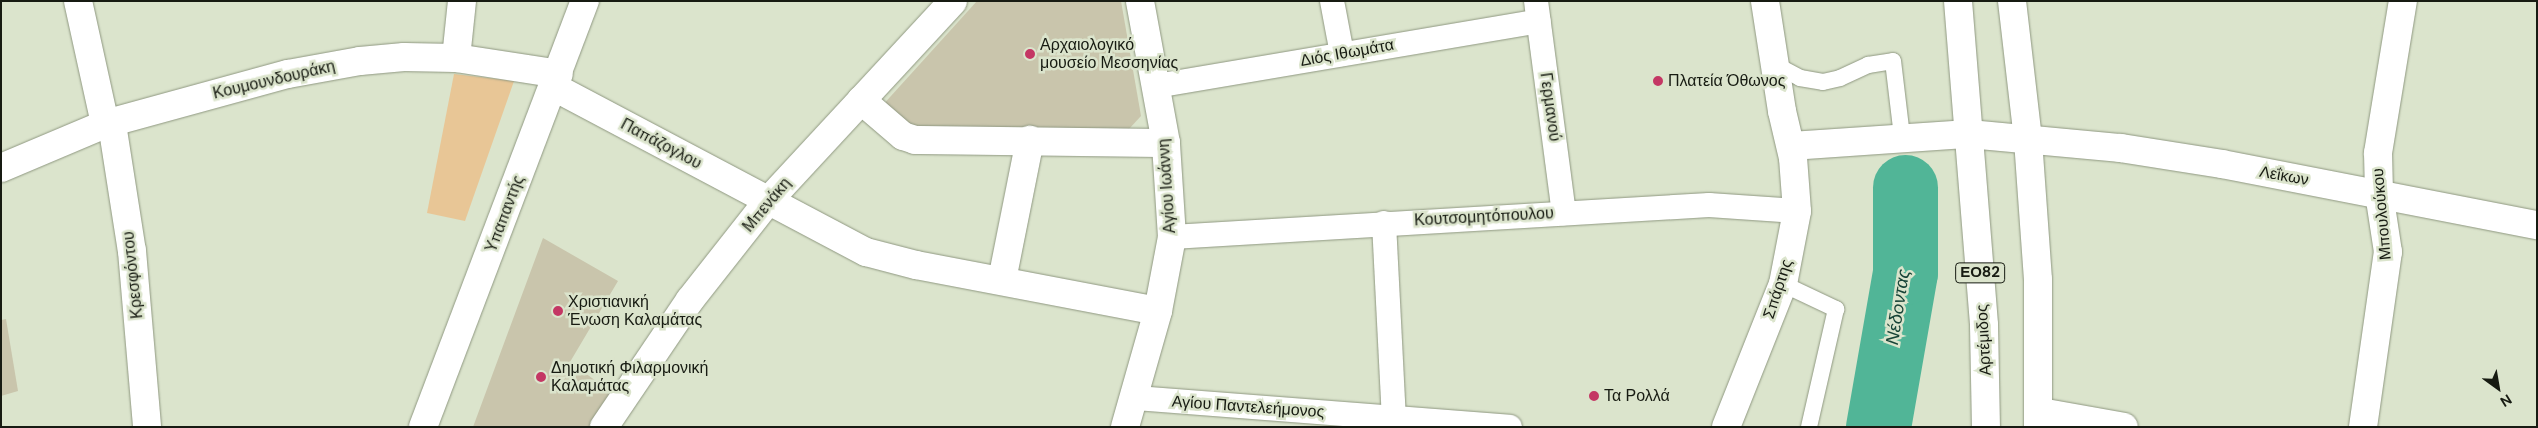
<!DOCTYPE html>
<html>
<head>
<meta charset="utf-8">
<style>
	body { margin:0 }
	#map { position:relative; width:2538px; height:428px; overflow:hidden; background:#dbe4cc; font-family:"DM Sans",sans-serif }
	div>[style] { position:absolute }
	.green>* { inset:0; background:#e8c696 }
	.river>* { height:65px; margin:-32.5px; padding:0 32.5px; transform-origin:32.5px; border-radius:32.5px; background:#51b597 }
	.building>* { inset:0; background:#c9c5ac }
	.roads { filter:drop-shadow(0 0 1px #8f9881) drop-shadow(0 0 1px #8f9881) }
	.service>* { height:16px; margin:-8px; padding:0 8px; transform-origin:8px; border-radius:8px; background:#fff }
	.pedestrian>* { height:24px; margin:-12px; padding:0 12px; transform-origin:12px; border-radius:12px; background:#fff }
	.minor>* { height:28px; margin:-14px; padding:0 14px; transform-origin:14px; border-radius:14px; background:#fff }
	.tertiary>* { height:28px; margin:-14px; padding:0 14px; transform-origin:14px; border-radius:14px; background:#fff }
	.secondary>* { height:28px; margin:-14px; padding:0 14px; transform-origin:14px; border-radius:14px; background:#fff }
	.primary>* { height:28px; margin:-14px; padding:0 14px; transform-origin:14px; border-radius:14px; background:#fff }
	.dots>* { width:14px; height:14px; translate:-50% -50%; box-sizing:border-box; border:2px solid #dbe4cc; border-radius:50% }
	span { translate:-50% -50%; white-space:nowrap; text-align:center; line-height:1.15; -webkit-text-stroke:5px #dbe4cc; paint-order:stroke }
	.shield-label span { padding:1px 4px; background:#dbe4cc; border:1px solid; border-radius:4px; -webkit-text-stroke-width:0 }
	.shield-label { font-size:15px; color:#171b12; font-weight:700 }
	.poi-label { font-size:16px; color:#171b12 }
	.left { translate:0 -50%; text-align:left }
	.street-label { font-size:16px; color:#171b12 }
	.water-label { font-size:18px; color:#184437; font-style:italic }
	.frame { position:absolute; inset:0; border:2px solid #171b12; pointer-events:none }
	.north { position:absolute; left:2473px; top:363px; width:50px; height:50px; -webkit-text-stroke:4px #dbe4cc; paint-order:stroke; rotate:148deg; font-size:14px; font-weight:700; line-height:20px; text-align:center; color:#171b12 }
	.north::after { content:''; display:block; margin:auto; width:18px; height:22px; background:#171b12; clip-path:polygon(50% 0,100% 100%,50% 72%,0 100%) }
</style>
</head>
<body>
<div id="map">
	<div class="green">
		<div style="clip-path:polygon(454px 74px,514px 81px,465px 221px,427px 213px)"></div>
	</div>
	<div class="river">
		<div style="left:1878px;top:427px;width:157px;rotate:-80.1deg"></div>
		<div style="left:1905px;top:272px;width:85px;rotate:-90deg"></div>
	</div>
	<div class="building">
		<div style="clip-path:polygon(977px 1px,1121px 1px,1141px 116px,1129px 129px,908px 129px,881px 107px)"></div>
		<div style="clip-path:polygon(543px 238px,618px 281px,570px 362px,611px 392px,589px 427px,473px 427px)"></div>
		<div style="clip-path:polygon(6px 319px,18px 391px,1px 396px,1px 320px)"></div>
	</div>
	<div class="roads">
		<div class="service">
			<div style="left:1774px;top:64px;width:30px;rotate:28deg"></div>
			<div style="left:1800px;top:78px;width:23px;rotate:10deg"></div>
			<div style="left:1823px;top:82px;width:17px;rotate:-13deg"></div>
			<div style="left:1840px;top:78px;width:31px;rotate:-25deg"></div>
			<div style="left:1868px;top:65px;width:25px;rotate:-9deg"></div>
			<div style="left:1893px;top:61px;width:76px;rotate:83.2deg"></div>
			<div style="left:1783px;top:284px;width:59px;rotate:25.3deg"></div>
			<div style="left:1836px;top:309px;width:121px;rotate:102.9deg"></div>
		</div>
		<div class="pedestrian">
			<div style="left:1332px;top:1px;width:54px;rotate:79.3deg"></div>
			<div style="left:1536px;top:1px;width:214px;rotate:82.5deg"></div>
			<div style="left:1156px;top:86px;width:388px;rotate:-9.6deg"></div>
			<div style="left:1384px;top:223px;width:195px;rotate:87.1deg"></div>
			<div style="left:1172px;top:237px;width:538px;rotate:-3.41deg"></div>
			<div style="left:1709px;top:205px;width:88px;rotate:3.9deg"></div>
			<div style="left:1135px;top:398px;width:376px;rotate:4.4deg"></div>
		</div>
		<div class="minor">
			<div style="left:78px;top:1px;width:126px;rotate:77.6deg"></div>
			<div style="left:456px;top:58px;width:57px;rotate:-84deg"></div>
			<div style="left:554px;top:87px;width:353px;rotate:27.9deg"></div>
			<div style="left:866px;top:252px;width:52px;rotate:14.6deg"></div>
			<div style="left:916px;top:265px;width:246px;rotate:10.8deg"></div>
			<div style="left:861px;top:100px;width:55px;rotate:40.6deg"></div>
			<div style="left:903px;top:136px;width:13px;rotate:18deg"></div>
			<div style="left:915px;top:140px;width:251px;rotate:0.7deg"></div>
			<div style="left:112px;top:124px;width:129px;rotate:81.1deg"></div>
			<div style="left:132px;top:251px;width:177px;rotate:85.1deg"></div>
			<div style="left:1px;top:168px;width:113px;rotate:-22.9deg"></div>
			<div style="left:105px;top:124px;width:190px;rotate:-15.3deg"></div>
			<div style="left:288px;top:74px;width:73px;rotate:-10.2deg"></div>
			<div style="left:360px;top:61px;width:44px;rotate:-5.2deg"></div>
			<div style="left:404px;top:57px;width:52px;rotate:1.1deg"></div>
			<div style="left:456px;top:58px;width:104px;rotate:8.8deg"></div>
			<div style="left:1002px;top:280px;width:143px;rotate:-78.7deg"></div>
			<div style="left:2040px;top:412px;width:85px;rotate:10.1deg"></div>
			<div style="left:604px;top:427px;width:153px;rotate:-55.9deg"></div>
			<div style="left:690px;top:300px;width:126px;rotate:-51.8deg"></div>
			<div style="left:768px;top:201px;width:272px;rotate:-47.2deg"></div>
			<div style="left:1125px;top:427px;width:121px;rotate:-74.1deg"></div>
			<div style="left:1158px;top:311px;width:75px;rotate:-79.3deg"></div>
			<div style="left:1172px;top:237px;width:94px;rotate:-93.7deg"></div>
			<div style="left:1166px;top:143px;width:144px;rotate:-100.4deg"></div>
			<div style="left:2363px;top:427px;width:177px;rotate:-81.9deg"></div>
			<div style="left:2388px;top:252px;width:60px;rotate:-98.7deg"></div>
		</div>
		<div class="tertiary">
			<div style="left:1791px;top:146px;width:178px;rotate:-3.9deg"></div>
			<div style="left:1969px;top:134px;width:153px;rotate:5.3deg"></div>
			<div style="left:2121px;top:148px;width:102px;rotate:9deg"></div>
			<div style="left:2222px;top:164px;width:321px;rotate:11deg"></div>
			<div style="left:2379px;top:193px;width:40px;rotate:-91.4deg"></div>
			<div style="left:2378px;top:153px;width:154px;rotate:-80.7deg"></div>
			<div style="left:1726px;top:427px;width:154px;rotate:-68.3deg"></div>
			<div style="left:1783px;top:284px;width:74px;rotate:-79.1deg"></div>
			<div style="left:1797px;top:211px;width:53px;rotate:-94.3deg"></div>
			<div style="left:1793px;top:158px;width:48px;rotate:-103.2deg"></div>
			<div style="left:1782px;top:111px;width:111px;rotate:-98.8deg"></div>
		</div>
		<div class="secondary">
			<div style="left:423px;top:427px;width:456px;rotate:-69.2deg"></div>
		</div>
		<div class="primary">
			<div style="left:1958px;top:1px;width:325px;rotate:85.4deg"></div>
			<div style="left:1984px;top:325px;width:102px;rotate:88.9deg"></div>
			<div style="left:2012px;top:1px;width:140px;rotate:83.4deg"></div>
			<div style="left:2028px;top:140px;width:140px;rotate:85.9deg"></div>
			<div style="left:2038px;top:280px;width:147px;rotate:90deg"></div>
		</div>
	</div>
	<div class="dots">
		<div style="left:1030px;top:54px;background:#c43764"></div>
		<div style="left:1658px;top:81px;background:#c43764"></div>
		<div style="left:558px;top:311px;background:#c43764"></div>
		<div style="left:541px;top:377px;background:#c43764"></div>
		<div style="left:1594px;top:396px;background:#c43764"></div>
	</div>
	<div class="shield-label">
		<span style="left:1980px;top:273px">ΕΟ82</span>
	</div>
	<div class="poi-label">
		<span class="left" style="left:1040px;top:54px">Αρχαιολογικό<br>μουσείο Μεσσηνίας</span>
		<span class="left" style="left:1668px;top:81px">Πλατεία Όθωνος</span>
		<span class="left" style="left:568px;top:311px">Χριστιανική<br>Ένωση Καλαμάτας</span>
		<span class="left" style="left:551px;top:377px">Δημοτική Φιλαρμονική<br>Καλαμάτας</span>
		<span class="left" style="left:1604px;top:396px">Τα Ρολλά</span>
	</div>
	<div class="street-label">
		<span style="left:1347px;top:53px;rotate:-10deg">Διός Ιθωμάτα</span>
		<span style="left:274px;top:80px;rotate:-13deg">Κουμουνδουράκη</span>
		<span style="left:1550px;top:107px;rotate:82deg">Γερμανού</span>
		<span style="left:661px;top:144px;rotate:28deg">Παπάζογλου</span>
		<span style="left:2284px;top:176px;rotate:10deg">Λεΐκων</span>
		<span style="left:1167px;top:186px;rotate:-94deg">Αγίου Ιωάννη</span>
		<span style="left:767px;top:205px;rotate:-50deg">Μπενάκη</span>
		<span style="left:505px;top:214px;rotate:-69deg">Υπαπαντής</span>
		<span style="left:2382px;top:214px;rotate:-95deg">Μπουλούκου</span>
		<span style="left:1484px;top:217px;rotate:-3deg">Κουτσομητόπουλου</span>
		<span style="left:133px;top:275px;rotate:-96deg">Κρεσφόντου</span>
		<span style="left:1778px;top:289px;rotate:-72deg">Σπάρτης</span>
		<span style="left:1984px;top:340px;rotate:-93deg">Αρτέμιδος</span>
		<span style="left:1248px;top:407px;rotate:4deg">Αγίου Παντελεήμονος</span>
	</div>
	<div class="water-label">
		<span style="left:1898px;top:307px;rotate:-81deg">Νέδoντας</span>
	</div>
	<div class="frame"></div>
	<div class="north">N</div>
</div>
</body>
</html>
